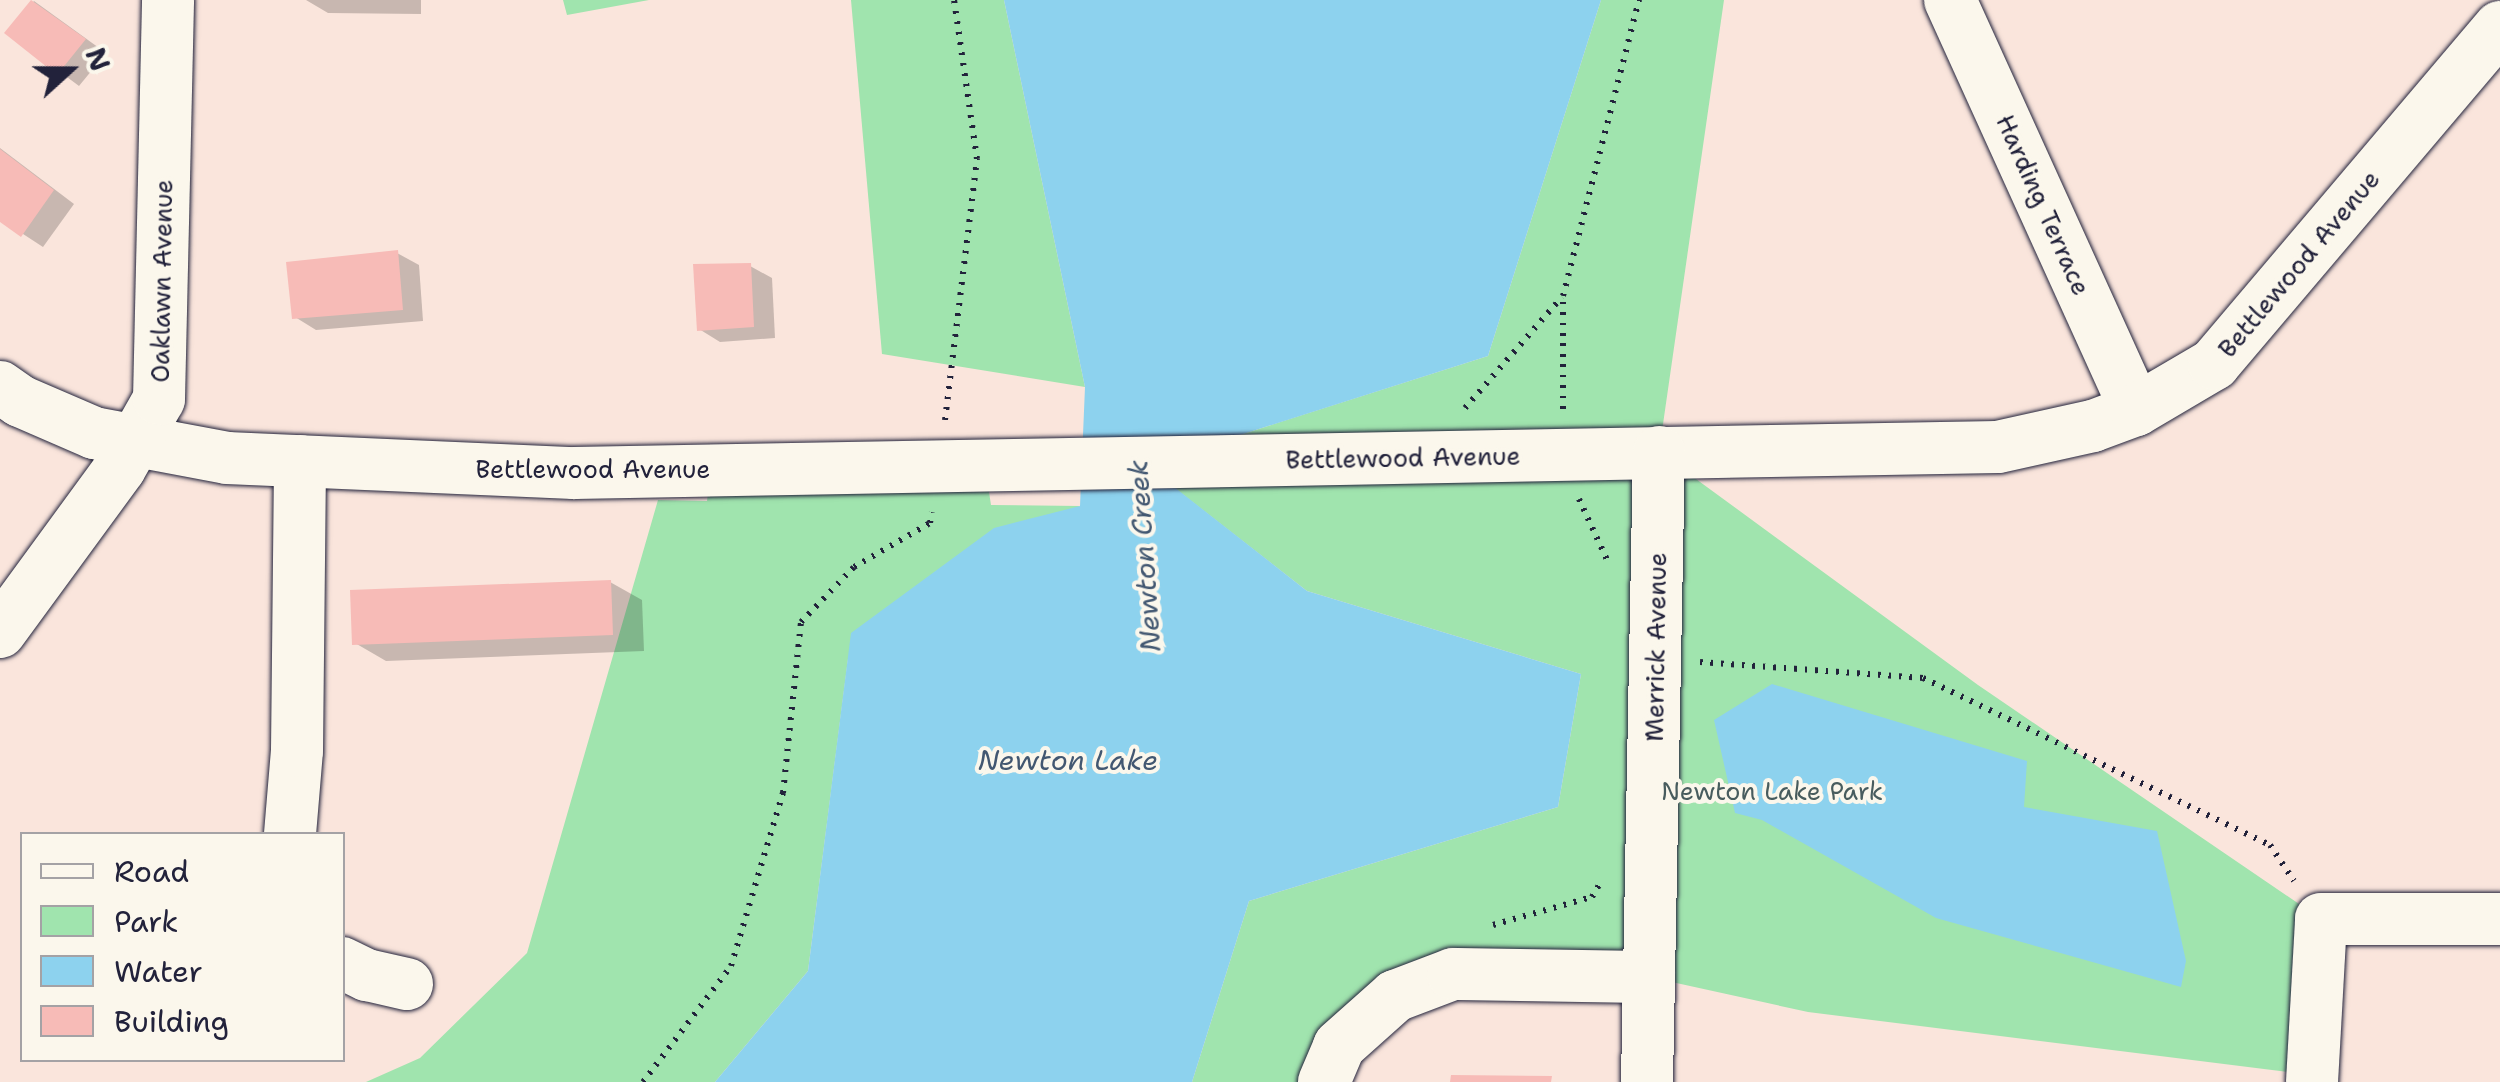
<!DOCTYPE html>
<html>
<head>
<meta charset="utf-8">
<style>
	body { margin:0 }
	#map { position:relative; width:2500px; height:1082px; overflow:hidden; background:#fae5dc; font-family:"Shantell Sans",sans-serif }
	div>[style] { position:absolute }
	.green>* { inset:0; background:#a0e4ae }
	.water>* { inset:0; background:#8dd2ee }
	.shadow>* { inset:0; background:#0003 }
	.building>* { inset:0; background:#f7bbb7 }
	.path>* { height:6px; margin-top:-3px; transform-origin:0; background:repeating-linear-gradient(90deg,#22223b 0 2.5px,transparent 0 10.5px) }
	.roads { filter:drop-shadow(0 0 2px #22223b) drop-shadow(0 0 2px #22223b) }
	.minor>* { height:52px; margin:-26px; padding:0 26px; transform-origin:26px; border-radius:26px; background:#fbf7ec }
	span { translate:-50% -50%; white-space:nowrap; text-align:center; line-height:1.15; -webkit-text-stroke:8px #fbf7ec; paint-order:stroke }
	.street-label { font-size:25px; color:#22223b }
	.park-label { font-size:25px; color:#485c5e }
	.water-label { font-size:28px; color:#425771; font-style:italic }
	.legend { position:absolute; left:20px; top:832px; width:325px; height:230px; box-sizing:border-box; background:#fbf7ec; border:2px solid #a4a2a5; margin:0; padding:12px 18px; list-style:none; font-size:30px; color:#22223b }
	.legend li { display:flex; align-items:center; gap:20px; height:50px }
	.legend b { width:50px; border:2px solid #a4a2a5 }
	.north { position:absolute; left:20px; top:20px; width:100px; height:100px; -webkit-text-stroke:8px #fbf7ec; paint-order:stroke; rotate:69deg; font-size:28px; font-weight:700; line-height:40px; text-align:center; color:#22223b }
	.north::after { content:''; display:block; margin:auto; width:35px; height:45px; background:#22223b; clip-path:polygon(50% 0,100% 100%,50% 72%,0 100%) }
</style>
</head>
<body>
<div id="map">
	<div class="green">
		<div style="clip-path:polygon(563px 0,649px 0,567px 15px)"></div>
		<div style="clip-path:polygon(851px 0,1004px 0,1085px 387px,882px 354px)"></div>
		<div style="clip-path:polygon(1601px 0,1724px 0,1659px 452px,1978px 685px,2321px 919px,2312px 1075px,1808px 1012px,1649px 977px,1453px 974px,1324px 1082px,1192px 1082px,1249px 901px,1558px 807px,1581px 674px,1307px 591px,1145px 465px,1488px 356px)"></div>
		<div style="clip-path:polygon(985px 466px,991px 505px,1080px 506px,848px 659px,808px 971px,715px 1082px,366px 1082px,420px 1058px,527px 953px,658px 500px,707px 501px,711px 471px)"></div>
	</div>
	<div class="water">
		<div style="clip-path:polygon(1004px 0,1601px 0,1488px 356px,1146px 465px,1307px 591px,1581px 674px,1558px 807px,1249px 901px,1192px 1082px,715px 1082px,808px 971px,851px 633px,994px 528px,1080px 506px,1085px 387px)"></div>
		<div style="clip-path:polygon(1772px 684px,2027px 761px,2024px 807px,2157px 831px,2186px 961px,2181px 987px,1936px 918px,1762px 820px,1735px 813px,1714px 720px)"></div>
	</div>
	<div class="shadow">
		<div style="clip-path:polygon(306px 0,421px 0,421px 14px,328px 13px)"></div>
		<div style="clip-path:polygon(34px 1px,106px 53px,79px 86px,8px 33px)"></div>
		<div style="clip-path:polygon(0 148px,74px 204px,43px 247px,0 219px)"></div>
		<div style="clip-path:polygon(397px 253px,419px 265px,423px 321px,316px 330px,295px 317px)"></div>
		<div style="clip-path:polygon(750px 266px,772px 278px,775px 338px,720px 342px,699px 329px)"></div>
		<div style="clip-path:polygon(610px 582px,642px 600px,644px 651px,386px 661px,355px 643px)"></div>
	</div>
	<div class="building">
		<div style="clip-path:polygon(31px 0,86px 39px,57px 75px,4px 33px)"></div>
		<div style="clip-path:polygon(0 149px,54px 190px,21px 237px,0 222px)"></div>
		<div style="clip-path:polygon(398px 250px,403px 310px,292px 319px,286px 262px)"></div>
		<div style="clip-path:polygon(751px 263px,754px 327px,697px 331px,693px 264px)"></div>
		<div style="clip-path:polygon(611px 580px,613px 635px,352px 645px,350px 590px)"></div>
		<div style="clip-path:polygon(1451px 1075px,1552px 1076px,1551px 1082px,1450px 1082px)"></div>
	</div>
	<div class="path">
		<div style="left:1465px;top:408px;width:147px;rotate:-48.9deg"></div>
		<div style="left:1563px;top:409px;width:113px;rotate:-90deg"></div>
		<div style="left:1563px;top:296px;width:306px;rotate:-75.6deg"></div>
		<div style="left:945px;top:420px;width:263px;rotate:-83deg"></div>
		<div style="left:977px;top:159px;width:161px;rotate:-98.2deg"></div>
		<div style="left:1579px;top:499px;width:67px;rotate:65.3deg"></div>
		<div style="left:1700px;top:662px;width:224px;rotate:4.1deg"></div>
		<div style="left:1923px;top:678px;width:385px;rotate:25.7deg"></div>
		<div style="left:2270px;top:845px;width:43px;rotate:56.3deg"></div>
		<div style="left:1493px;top:925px;width:103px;rotate:-15.8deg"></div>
		<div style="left:1592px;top:897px;width:20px;rotate:-60deg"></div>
		<div style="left:643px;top:1082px;width:146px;rotate:-52.8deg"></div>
		<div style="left:731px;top:966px;width:181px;rotate:-73.3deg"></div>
		<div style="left:783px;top:793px;width:172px;rotate:-84deg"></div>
		<div style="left:801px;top:622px;width:76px;rotate:-46.1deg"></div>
		<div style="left:854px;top:567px;width:88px;rotate:-30.1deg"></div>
		<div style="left:930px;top:523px;width:11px;rotate:-80deg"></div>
	</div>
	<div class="roads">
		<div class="minor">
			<div style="left:1950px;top:0;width:450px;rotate:65.6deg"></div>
			<div style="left:0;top:387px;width:24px;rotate:35deg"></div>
			<div style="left:20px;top:401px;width:81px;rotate:23.4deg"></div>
			<div style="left:94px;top:433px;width:135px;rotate:10.6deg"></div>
			<div style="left:227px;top:458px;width:347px;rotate:2.5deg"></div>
			<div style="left:574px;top:473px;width:1424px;rotate:-1.05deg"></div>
			<div style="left:1998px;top:447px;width:97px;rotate:-12.5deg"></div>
			<div style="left:2093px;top:426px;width:46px;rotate:-20.4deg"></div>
			<div style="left:2136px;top:410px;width:91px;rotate:-30.5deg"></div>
			<div style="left:2214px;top:364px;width:442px;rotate:-49.7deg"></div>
			<div style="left:0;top:632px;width:203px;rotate:-53.8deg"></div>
			<div style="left:120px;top:468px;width:79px;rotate:-60.5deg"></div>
			<div style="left:159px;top:399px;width:399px;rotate:-88.7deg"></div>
			<div style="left:290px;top:834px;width:83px;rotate:-85.2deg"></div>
			<div style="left:297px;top:751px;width:290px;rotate:-89.4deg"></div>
			<div style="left:342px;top:963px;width:28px;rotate:26deg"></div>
			<div style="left:367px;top:975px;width:41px;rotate:12.7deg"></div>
			<div style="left:1324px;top:1082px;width:39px;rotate:-67deg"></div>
			<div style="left:1339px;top:1046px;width:75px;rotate:-41.8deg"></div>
			<div style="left:1395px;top:996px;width:62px;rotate:-20.8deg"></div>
			<div style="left:1453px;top:974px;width:196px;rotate:0.9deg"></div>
			<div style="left:1647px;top:1082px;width:630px;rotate:-88.91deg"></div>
			<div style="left:2312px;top:1082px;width:163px;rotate:-86.8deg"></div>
			<div style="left:2321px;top:919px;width:179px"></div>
		</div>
	</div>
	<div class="street-label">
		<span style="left:2043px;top:205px;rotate:66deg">Harding Terrace</span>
		<span style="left:2299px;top:264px;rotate:-50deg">Bettlewood Avenue</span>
		<span style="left:162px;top:281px;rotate:-89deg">Oaklawn Avenue</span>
		<span style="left:1403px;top:458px;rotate:-1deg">Bettlewood Avenue</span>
		<span style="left:593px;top:469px">Bettlewood Avenue</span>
		<span style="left:1656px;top:647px;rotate:-89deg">Merrick Avenue</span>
	</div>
	<div class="park-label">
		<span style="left:1772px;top:791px">Newton Lake Park</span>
	</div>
	<div class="water-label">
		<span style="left:1144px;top:556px;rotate:-94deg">Newton Creek</span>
		<span style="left:1068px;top:760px">Newton Lake</span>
	</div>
	<ul class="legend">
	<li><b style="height:12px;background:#fbf7ec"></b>Road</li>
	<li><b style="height:28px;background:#a0e4ae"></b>Park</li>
	<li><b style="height:28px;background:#8dd2ee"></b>Water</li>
	<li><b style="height:28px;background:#f7bbb7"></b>Building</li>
	</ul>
	<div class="north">N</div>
</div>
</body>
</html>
